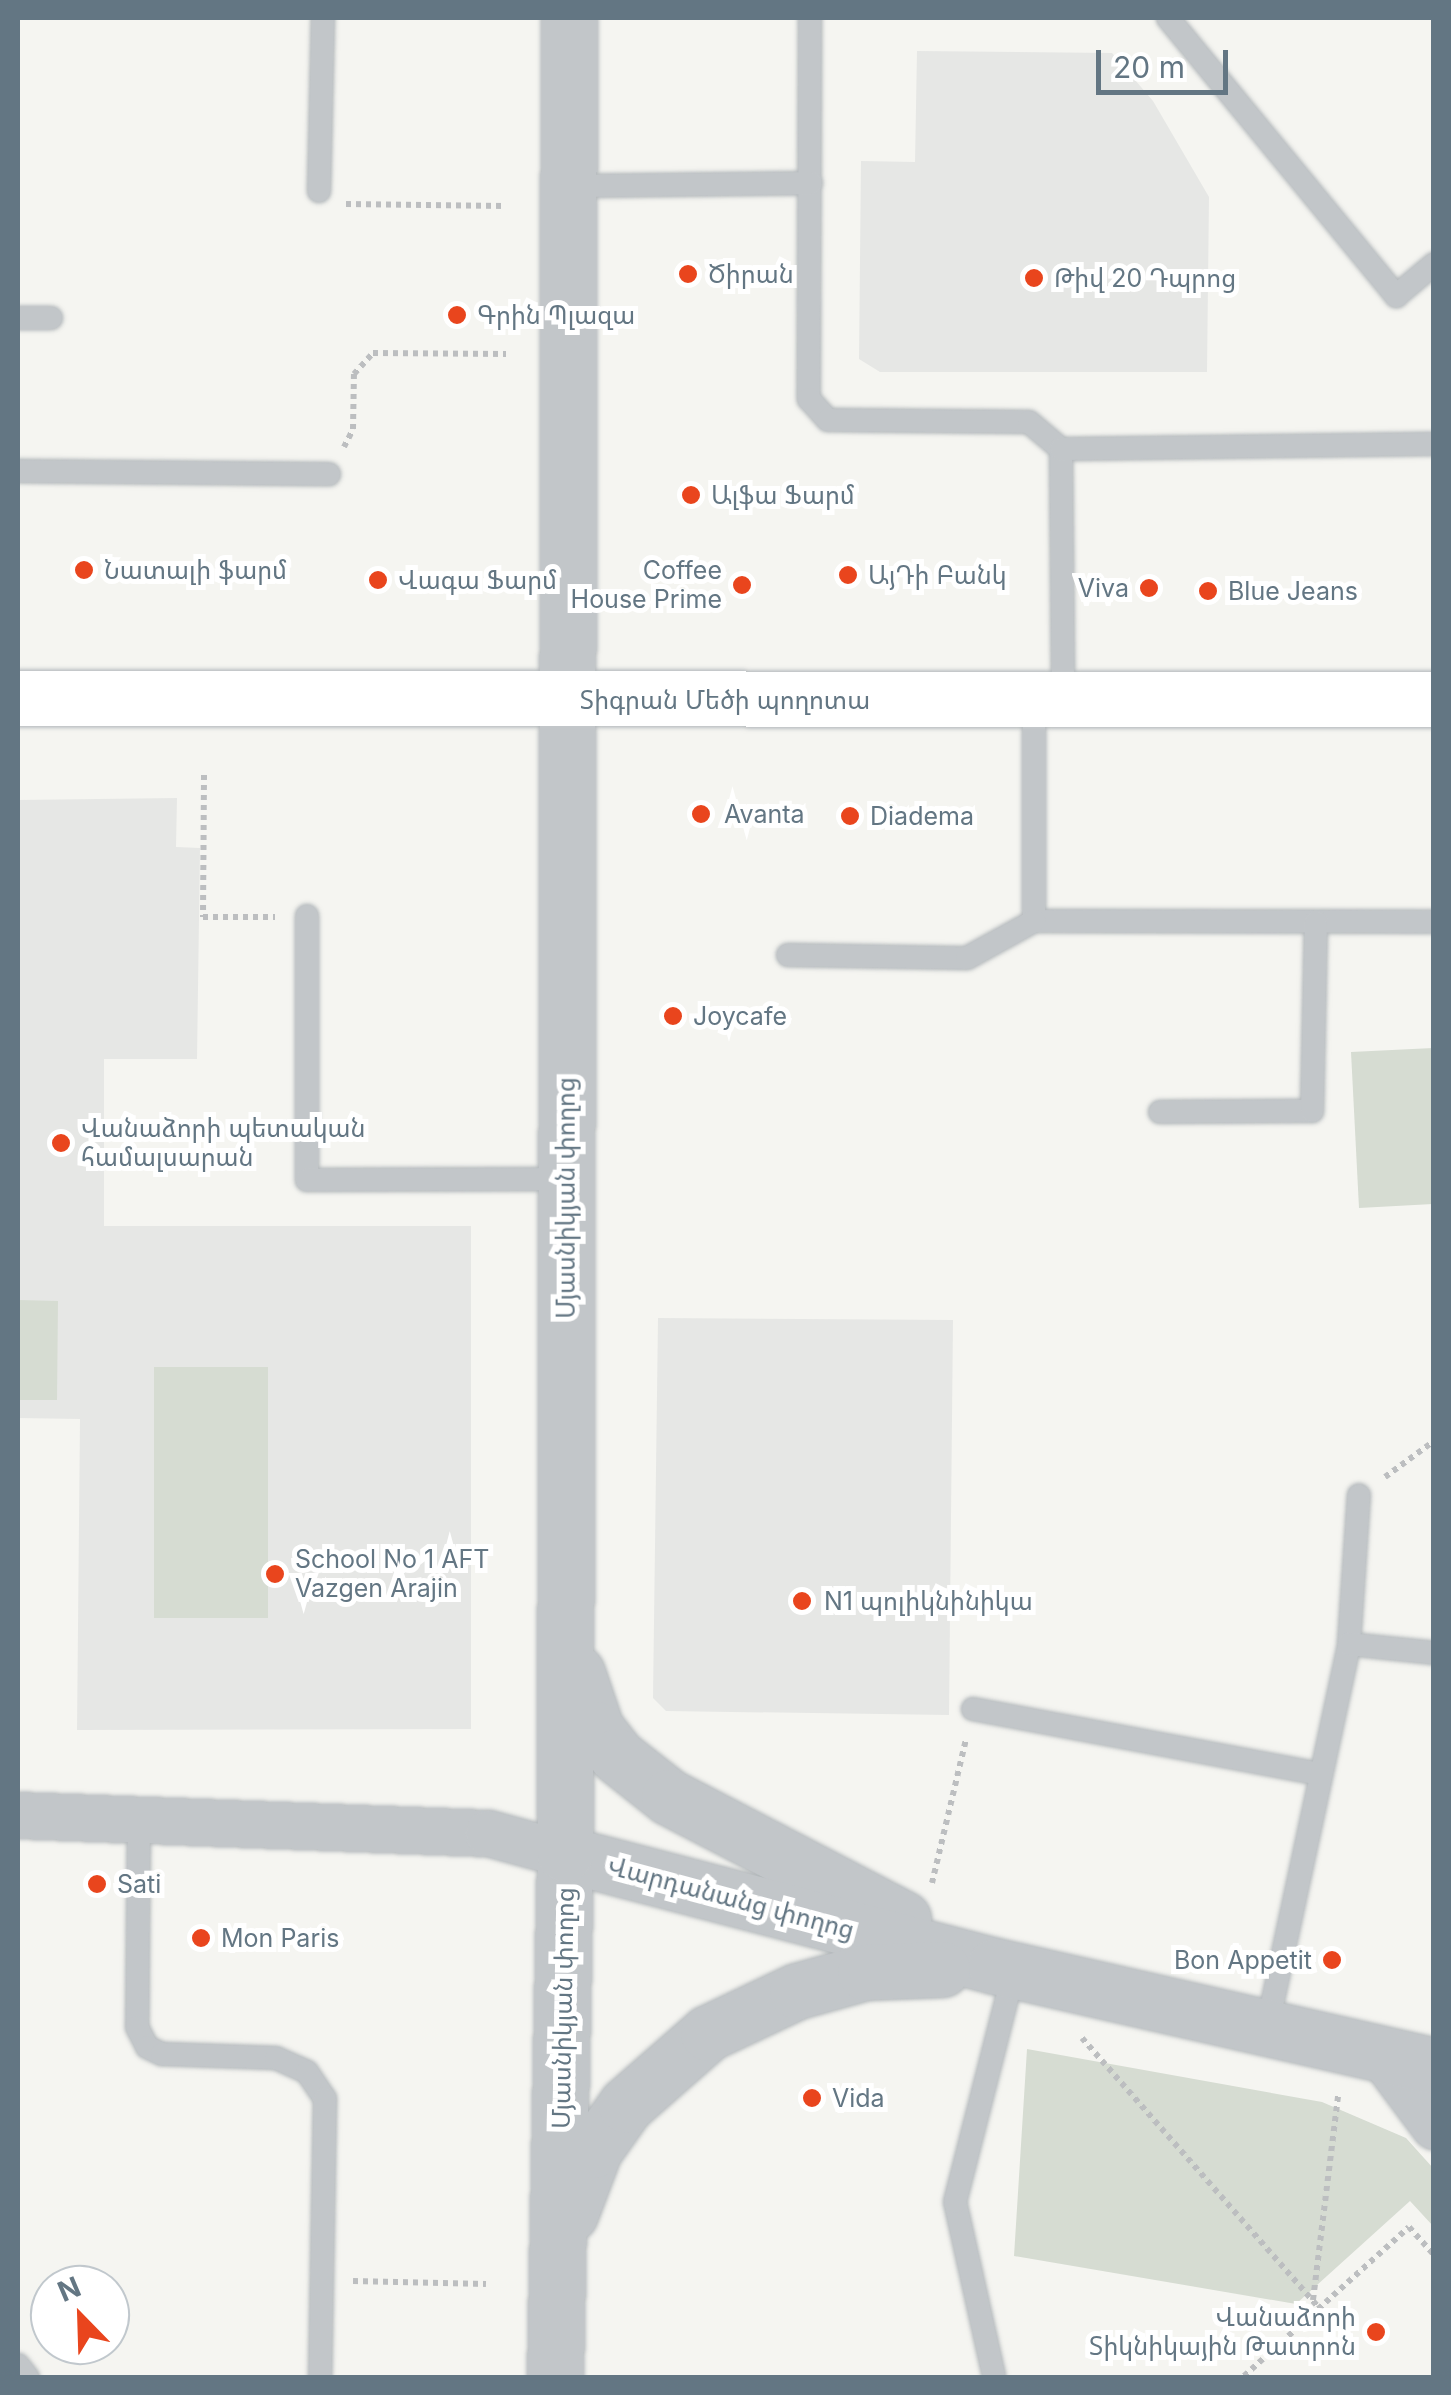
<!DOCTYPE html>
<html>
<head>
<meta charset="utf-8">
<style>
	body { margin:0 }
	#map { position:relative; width:1451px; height:2395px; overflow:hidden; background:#f5f5f1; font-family:Inter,"Noto Sans Armenian",sans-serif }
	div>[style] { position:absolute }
	.built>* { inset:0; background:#e6e7e5 }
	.green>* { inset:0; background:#d6dcd2 }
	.path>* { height:6px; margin-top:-3px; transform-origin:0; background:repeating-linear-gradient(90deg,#bcbec0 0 5px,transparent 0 10px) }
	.roads { filter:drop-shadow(0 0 2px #b3b8bb) drop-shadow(0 0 2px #b3b8bb) }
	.service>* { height:22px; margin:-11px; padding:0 11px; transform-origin:11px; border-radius:11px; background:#c2c6c9 }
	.minor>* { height:45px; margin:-22.5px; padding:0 22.5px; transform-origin:22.5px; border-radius:22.5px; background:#c2c6c9 }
	.tertiary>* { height:55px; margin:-27.5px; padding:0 27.5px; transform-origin:27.5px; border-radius:27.5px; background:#c2c6c9 }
	.primary>* { height:55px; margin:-27.5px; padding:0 27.5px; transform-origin:27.5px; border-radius:27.5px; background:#fff }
	.dots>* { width:28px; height:28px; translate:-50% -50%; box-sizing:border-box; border:5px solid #fff; border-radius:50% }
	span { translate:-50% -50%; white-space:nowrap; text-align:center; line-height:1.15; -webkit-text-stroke:10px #fff; paint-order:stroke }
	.poi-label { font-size:25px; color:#637683 }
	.left { translate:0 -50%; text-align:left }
	.right { translate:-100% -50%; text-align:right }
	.street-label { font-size:25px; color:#637683 }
	.frame { position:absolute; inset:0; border:20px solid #637683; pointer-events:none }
	.north { position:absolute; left:30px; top:2265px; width:100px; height:100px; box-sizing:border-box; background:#fff; border:2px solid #c1c8cd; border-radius:50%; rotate:337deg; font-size:28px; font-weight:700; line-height:40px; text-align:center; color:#637683 }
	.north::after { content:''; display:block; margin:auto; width:35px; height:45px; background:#e9451d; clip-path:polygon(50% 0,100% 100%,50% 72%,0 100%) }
	.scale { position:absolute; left:1096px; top:50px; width:132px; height:45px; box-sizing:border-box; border:5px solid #637683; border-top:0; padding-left:12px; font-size:30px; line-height:35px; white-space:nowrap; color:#637683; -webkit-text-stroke:8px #fff; paint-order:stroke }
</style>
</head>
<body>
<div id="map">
	<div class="built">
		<div style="clip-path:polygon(917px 51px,1112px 53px,1153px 101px,1209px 197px,1207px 372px,880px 372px,859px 359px,861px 161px,915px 162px)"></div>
		<div style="clip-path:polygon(177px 798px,176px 847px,200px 848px,197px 1059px,104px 1059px,104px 1226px,471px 1226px,471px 1729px,77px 1730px,80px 1419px,18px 1418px,18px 800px)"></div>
		<div style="clip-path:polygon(658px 1318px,953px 1320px,949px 1715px,666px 1711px,653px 1698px)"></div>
	</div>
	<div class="green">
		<div style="clip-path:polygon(1433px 1048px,1433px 1204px,1359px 1208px,1351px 1052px)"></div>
		<div style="clip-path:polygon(18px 1300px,58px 1301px,57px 1400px,18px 1400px)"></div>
		<div style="clip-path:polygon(154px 1367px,268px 1367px,268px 1618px,154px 1618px)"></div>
		<div style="clip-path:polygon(1027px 2049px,1322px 2102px,1406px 2138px,1433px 2168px,1433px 2226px,1410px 2201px,1296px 2304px,1014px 2256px)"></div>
	</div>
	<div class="path">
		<div style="left:346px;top:204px;width:159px;rotate:0.7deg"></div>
		<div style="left:344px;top:447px;width:20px;rotate:-63deg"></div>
		<div style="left:353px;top:429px;width:55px;rotate:-89deg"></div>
		<div style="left:354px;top:374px;width:28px;rotate:-48deg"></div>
		<div style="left:373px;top:353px;width:133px;rotate:0.4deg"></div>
		<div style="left:204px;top:775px;width:142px;rotate:90.4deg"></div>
		<div style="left:203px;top:917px;width:72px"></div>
		<div style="left:1385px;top:1477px;width:61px;rotate:-36.3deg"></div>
		<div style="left:932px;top:1883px;width:148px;rotate:-76.7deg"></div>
		<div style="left:1082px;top:2038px;width:359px;rotate:48.7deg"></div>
		<div style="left:353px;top:2281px;width:133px;rotate:1.3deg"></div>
		<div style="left:1313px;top:2300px;width:207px;rotate:-83deg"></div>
		<div style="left:1244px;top:2376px;width:222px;rotate:-42.1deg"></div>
		<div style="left:1409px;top:2227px;width:38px;rotate:48deg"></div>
	</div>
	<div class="roads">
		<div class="service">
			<div style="left:810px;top:18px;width:381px;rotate:90.2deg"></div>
			<div style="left:809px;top:399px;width:28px;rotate:48deg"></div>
			<div style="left:828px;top:420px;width:201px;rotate:0.6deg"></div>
			<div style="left:1029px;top:422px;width:42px;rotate:40.2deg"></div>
			<div style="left:1061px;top:449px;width:250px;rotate:89.5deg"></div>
			<div style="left:1168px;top:18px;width:360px;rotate:50.6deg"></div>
			<div style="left:1396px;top:296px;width:50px;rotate:-40.1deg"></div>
			<div style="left:568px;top:186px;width:243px;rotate:-0.7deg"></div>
			<div style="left:319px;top:191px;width:173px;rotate:-88.7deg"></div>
			<div style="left:18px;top:318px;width:33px"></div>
			<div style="left:1061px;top:449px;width:373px;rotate:-0.8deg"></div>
			<div style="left:18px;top:471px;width:311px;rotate:0.6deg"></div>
			<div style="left:1034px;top:699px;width:222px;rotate:90deg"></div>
			<div style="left:1034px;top:921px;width:400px;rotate:0.1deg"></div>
			<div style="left:307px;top:916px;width:264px;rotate:90deg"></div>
			<div style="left:307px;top:1180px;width:259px;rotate:-0.2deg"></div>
			<div style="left:788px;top:955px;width:179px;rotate:1deg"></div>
			<div style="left:967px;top:958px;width:77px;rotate:-28.9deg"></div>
			<div style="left:1160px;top:1112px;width:152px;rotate:-0.4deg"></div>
			<div style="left:1312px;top:1111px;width:189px;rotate:-88.8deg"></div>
			<div style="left:1349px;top:1644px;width:149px;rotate:-86.2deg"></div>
			<div style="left:973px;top:1709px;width:353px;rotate:10.6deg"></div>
			<div style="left:139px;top:1817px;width:210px;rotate:90.5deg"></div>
			<div style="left:137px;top:2027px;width:22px;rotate:63deg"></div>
			<div style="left:147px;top:2047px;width:17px;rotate:25deg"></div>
			<div style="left:162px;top:2054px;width:114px;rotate:2deg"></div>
			<div style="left:276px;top:2058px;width:34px;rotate:24deg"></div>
			<div style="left:307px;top:2072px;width:32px;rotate:56deg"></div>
			<div style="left:325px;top:2099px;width:279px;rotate:91deg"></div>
			<div style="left:1267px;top:2028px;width:393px;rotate:-77.9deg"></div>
			<div style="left:1349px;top:1644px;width:85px;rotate:6deg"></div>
			<div style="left:18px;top:2365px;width:16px;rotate:52deg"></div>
			<div style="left:994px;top:2376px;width:178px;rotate:-102.6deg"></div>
			<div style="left:955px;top:2202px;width:238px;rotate:-75.7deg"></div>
		</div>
		<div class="minor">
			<div style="left:18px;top:1815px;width:470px;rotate:2.2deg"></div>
			<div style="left:488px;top:1833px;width:80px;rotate:15.3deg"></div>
			<div style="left:1381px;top:2055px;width:89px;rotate:53.3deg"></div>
		</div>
		<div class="tertiary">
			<div style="left:577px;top:1673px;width:59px;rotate:71.3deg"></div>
			<div style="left:596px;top:1729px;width:34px;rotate:52deg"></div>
			<div style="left:617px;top:1756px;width:66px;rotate:38.3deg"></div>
			<div style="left:669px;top:1797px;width:264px;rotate:27.5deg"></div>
			<div style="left:565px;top:1854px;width:444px;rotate:14.6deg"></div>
			<div style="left:995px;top:1966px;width:450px;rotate:12.8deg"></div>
			<div style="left:570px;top:2214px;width:68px;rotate:-69.4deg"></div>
			<div style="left:594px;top:2150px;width:55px;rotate:-54.6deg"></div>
			<div style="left:626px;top:2105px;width:109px;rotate:-41.3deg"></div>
			<div style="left:708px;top:2033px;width:98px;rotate:-25.3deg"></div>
			<div style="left:797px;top:1991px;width:71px;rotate:-15.6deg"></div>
			<div style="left:865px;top:1972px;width:77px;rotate:-2.2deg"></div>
			<div style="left:555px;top:2378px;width:524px;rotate:-88.91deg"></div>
			<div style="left:565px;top:1854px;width:1836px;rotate:-89.88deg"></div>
		</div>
		<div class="primary">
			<div style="left:18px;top:698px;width:1416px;rotate:0.04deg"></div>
		</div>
	</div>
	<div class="dots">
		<div style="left:688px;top:274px;background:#e9451d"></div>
		<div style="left:1034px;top:278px;background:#e9451d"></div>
		<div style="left:457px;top:315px;background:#e9451d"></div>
		<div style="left:691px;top:495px;background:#e9451d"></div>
		<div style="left:84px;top:570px;background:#e9451d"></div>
		<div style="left:848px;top:575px;background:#e9451d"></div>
		<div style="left:378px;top:580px;background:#e9451d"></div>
		<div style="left:742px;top:585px;background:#e9451d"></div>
		<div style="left:1149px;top:588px;background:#e9451d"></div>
		<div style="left:1208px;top:591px;background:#e9451d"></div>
		<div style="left:701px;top:814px;background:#e9451d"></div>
		<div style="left:850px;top:816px;background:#e9451d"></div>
		<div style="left:673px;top:1016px;background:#e9451d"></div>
		<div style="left:61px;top:1143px;background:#e9451d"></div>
		<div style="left:275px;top:1574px;background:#e9451d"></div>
		<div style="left:802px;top:1601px;background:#e9451d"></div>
		<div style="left:97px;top:1884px;background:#e9451d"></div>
		<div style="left:201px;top:1938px;background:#e9451d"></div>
		<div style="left:1332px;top:1960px;background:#e9451d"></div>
		<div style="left:812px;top:2098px;background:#e9451d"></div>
		<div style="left:1376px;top:2332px;background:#e9451d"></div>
	</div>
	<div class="poi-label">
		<span class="left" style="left:708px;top:274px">Ծիրան</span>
		<span class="left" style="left:1054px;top:278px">Թիվ 20 Դպրոց</span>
		<span class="left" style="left:477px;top:315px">Գրին Պլազա</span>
		<span class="left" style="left:711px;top:495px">Ալֆա Ֆարմ</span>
		<span class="left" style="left:104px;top:570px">Նատալի ֆարմ</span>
		<span class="right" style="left:722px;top:585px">Coffee<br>House Prime</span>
		<span class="left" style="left:868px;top:575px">ԱյԴի Բանկ</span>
		<span class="left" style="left:398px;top:580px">Վագա Ֆարմ</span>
		<span class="right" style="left:1129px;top:588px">Viva</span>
		<span class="left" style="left:1228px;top:591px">Blue Jeans</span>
		<span class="left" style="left:724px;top:814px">Avanta</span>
		<span class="left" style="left:870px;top:816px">Diadema</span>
		<span class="left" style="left:693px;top:1016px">Joycafe</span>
		<span class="left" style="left:81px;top:1143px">Վանաձորի պետական<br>համալսարան</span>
		<span class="left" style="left:295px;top:1574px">School No 1 AFT<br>Vazgen Arajin</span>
		<span class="left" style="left:824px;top:1601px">N1 պոլիկնինիկա</span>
		<span class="left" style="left:117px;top:1884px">Sati</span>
		<span class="left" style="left:221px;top:1938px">Mon Paris</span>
		<span class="right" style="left:1312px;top:1960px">Bon Appetit</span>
		<span class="left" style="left:832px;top:2098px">Vida</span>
		<span class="right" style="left:1356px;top:2332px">Վանաձորի<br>Տիկնիկային Թատրոն</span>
	</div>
	<div class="street-label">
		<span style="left:725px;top:700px">Տիգրան Մեծի պողոտա</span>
		<span style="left:566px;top:1198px;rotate:-90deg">Մյասնիկյան փողոց</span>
		<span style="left:731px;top:1898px;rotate:15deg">Վարդանանց փողոց</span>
		<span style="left:563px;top:2008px;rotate:-89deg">Մյասնիկյան փողոց</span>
	</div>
	<div class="frame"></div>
	<div class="north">N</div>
	<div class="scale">20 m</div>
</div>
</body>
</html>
